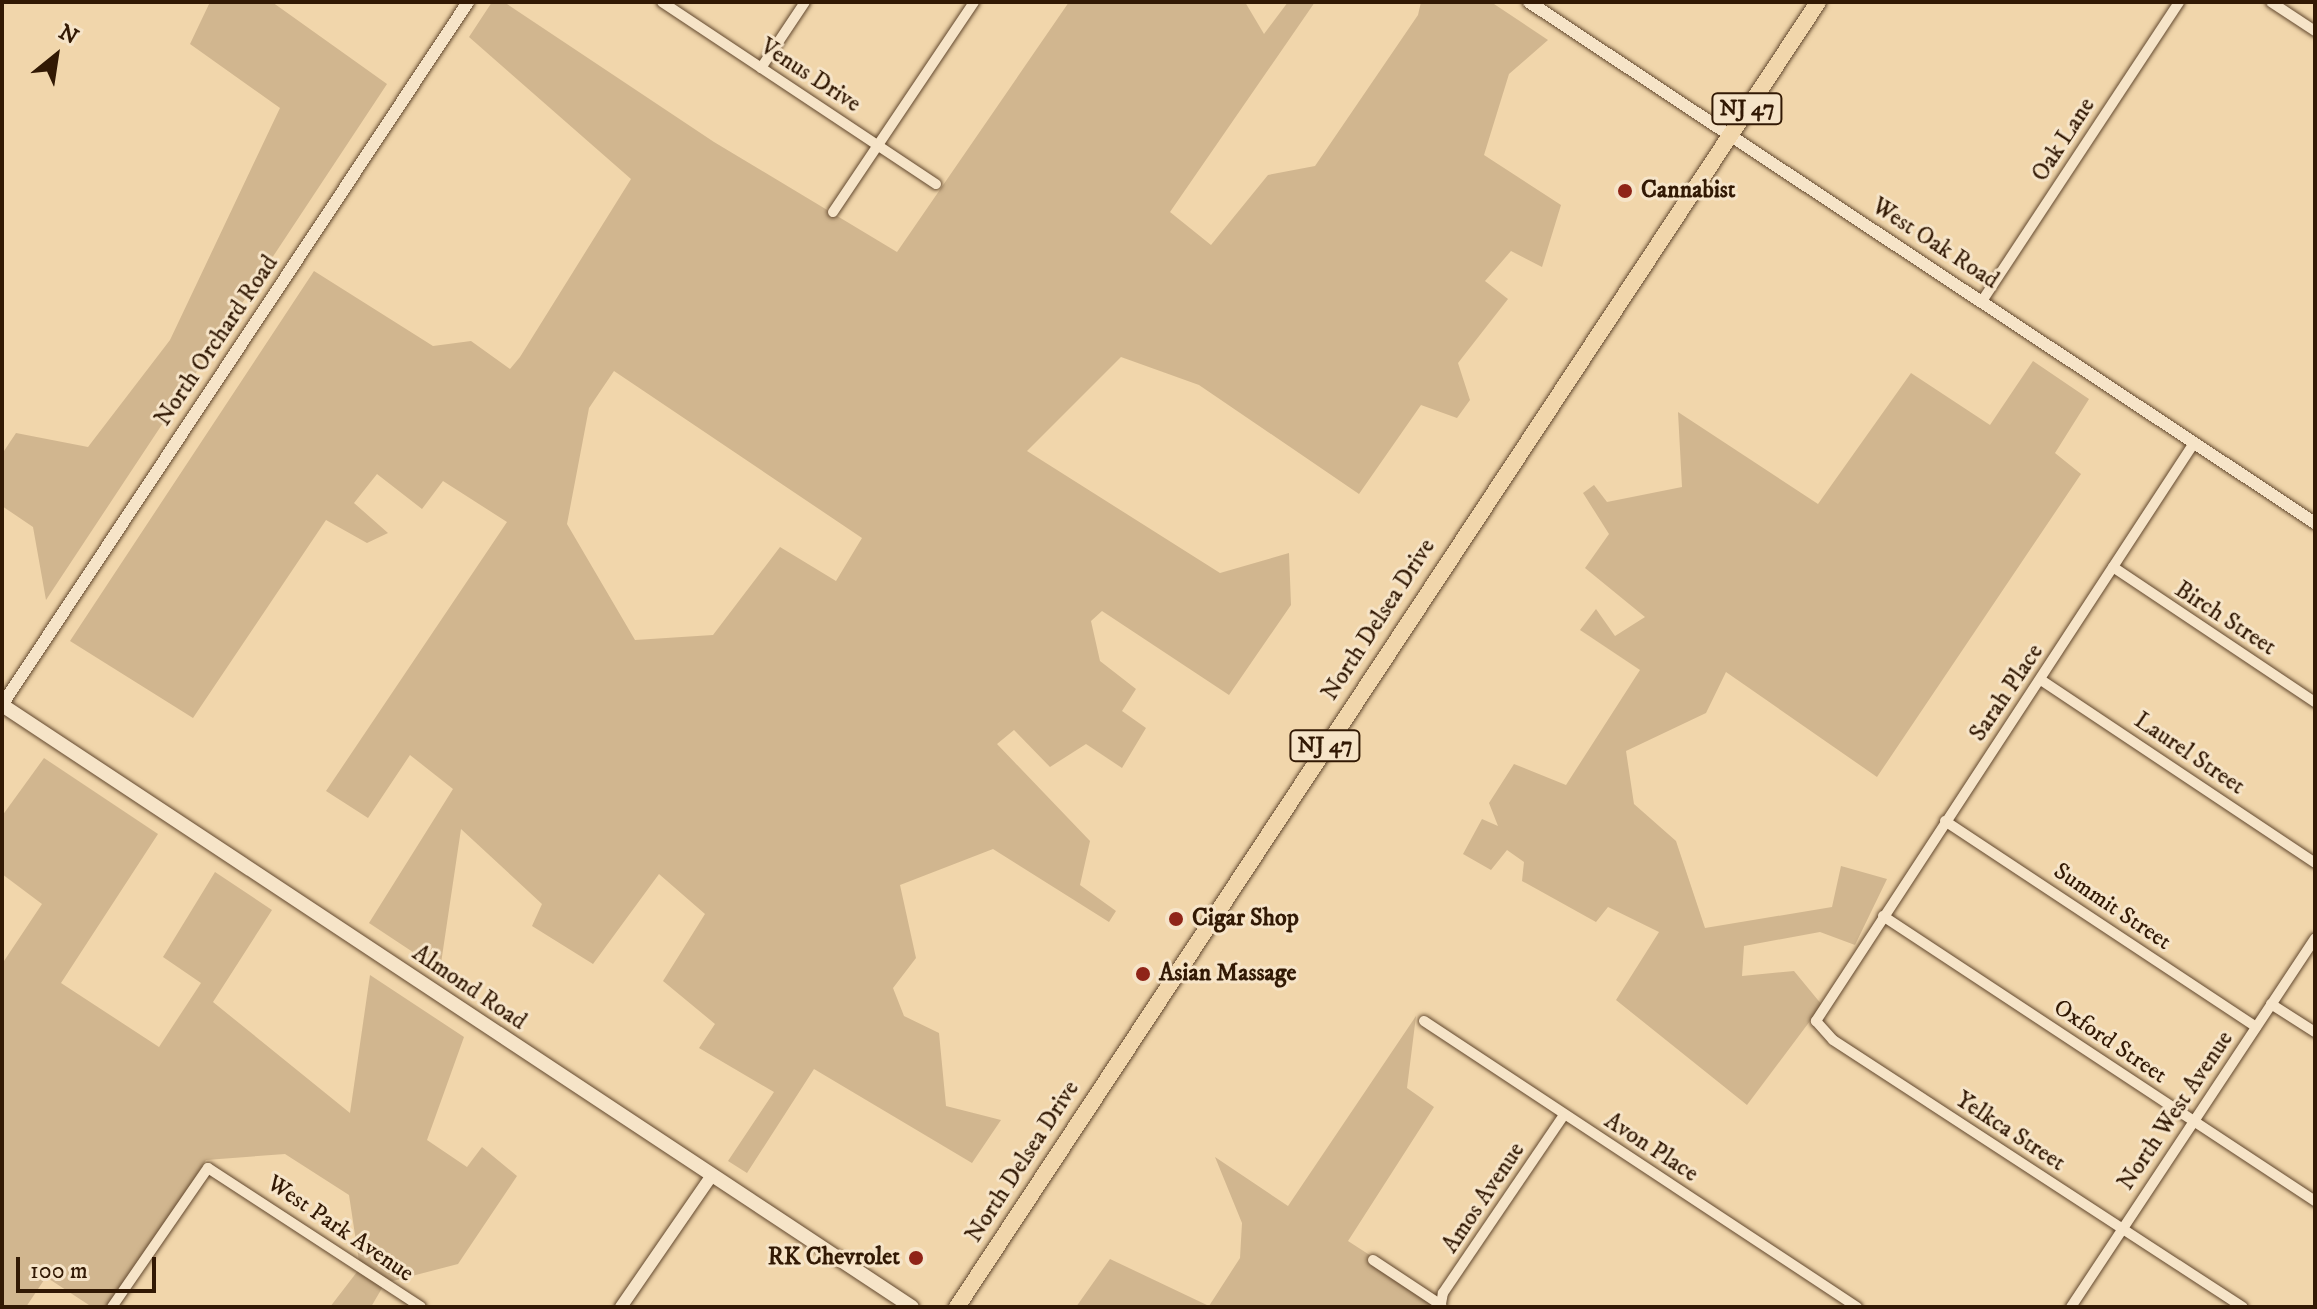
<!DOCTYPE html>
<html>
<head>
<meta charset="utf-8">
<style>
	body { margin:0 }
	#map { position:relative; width:2317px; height:1309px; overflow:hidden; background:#f1d6ab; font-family:"IM FELL DW Pica",serif }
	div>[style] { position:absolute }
	.green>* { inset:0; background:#d1b68f }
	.roads { filter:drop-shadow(0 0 2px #62482e) drop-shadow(0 0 2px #62482e) }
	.minor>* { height:10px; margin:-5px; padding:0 5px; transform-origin:5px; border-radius:5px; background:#f6e4c8 }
	.tertiary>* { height:12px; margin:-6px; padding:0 6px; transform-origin:6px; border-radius:6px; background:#f6e4c8 }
	.secondary>* { height:14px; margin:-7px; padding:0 7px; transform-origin:7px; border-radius:7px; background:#f6e4c8 }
	.primary>* { height:16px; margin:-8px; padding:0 8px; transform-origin:8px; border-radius:8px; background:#f1d6ab }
	.dots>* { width:22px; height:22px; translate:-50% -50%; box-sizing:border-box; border:4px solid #f6e4c8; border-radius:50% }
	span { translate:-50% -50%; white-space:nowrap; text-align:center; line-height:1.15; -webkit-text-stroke:6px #f6e4c8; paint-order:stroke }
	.shield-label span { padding:2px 6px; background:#f6e4c8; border:2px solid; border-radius:6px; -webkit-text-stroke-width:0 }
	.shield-label { font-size:22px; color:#321904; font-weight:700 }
	.street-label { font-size:24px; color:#321904 }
	.poi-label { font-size:24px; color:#321904; font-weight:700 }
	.left { translate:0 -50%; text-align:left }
	.right { translate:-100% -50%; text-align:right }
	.frame { position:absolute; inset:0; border:4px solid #321904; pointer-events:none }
	.north { position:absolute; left:16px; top:16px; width:80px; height:80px; -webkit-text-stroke:6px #f6e4c8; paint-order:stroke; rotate:30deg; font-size:22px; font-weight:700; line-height:32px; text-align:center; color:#321904 }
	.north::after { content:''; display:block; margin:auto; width:28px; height:36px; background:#321904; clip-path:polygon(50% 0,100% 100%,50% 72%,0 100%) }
	.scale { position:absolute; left:16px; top:1257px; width:140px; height:36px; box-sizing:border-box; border:4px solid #321904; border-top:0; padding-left:10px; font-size:24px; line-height:28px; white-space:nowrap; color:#321904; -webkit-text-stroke:6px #f6e4c8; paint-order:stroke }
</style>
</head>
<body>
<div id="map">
	<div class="green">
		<div style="clip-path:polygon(210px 2px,272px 2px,387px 84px,46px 600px,33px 527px,2px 506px,2px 454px,16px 433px,88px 447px,170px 340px,280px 108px,190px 44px)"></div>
		<div style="clip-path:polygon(evenodd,492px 2px,504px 2px,714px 142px,897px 252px,1069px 2px,1245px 2px,1264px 34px,1288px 2px,1315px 2px,1170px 212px,1211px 245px,1268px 175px,1315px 166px,1418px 15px,1421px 2px,1491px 2px,1548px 40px,1509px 74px,1484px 155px,1561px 205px,1542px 267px,1511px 251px,1485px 281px,1508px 299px,1458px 363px,1470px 400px,1457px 418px,1421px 405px,1359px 494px,1199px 385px,1121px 357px,1027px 451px,1220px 573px,1289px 553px,1291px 605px,1229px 695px,1102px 611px,1091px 621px,1100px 661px,1136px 689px,1122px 711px,1146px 728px,1122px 768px,1086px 744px,1050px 767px,1014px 730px,997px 744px,1090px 841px,1080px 885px,1116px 911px,1109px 922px,993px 849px,900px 885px,916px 958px,893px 988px,904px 1016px,939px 1033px,946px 1106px,1001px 1120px,972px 1163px,814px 1069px,747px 1173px,728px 1161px,774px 1092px,699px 1048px,715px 1024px,663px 981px,705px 914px,659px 874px,593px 964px,532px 926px,542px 904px,461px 829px,440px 970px,369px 923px,453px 789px,410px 755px,368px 818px,326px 791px,507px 522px,443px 481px,422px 509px,377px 474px,354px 503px,388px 533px,367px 543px,326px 520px,193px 718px,70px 641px,314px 271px,433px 346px,471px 341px,510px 369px,520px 357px,631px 179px,469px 37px,492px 2px,614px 371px,862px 538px,836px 581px,780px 547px,713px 635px,635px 640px,567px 524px,589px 408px,614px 371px)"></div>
		<div style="clip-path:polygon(2033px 361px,2089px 399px,2055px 453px,2081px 474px,1877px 777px,1726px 672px,1706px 713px,1626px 751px,1634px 804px,1676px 841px,1705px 928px,1832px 907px,1841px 866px,1887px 879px,1855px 945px,1820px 932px,1744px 946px,1742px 976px,1794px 971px,1822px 1005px,1747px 1105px,1616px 1000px,1659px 932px,1608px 907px,1596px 922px,1522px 881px,1524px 862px,1507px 850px,1491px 870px,1463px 854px,1482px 819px,1498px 826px,1489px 803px,1514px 764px,1566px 785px,1640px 670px,1580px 630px,1596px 609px,1615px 636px,1645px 617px,1585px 568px,1609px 534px,1583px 493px,1594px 485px,1607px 502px,1682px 487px,1678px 412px,1818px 504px,1911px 373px,1990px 425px)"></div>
		<div style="clip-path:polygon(44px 758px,158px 834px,61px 983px,159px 1047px,201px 983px,163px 957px,215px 872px,272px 910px,213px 1002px,350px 1113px,370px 975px,464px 1037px,427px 1140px,467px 1167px,482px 1147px,517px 1176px,458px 1264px,385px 1283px,371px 1307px,330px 1307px,360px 1268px,349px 1195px,285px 1154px,206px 1160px,113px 1307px,92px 1307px,46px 1277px,26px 1307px,2px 1307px,2px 964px,42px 904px,2px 874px,2px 816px)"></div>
		<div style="clip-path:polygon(1416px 1016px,1407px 1088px,1434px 1107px,1348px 1241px,1450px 1307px,1076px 1307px,1110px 1259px,1209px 1306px,1240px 1258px,1242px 1223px,1215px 1157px,1288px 1206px)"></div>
	</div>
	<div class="roads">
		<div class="minor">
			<div style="left:662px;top:2px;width:329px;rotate:33.6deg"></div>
			<div style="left:2271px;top:2px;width:53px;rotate:33.4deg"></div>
			<div style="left:761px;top:68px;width:79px;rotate:-56.3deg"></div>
			<div style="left:833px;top:212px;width:253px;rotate:-56.1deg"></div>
			<div style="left:1982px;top:301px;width:358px;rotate:-56.6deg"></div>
			<div style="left:2194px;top:443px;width:691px;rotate:123.18deg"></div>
			<div style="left:1816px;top:1021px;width:25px;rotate:48deg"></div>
			<div style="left:1833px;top:1040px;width:489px;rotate:33.1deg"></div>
			<div style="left:2113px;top:567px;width:243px;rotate:33.8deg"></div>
			<div style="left:2041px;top:680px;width:329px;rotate:33.7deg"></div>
			<div style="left:1945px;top:821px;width:373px;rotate:33.5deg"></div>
			<div style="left:1883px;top:916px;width:518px;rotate:33.41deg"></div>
			<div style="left:2271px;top:1004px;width:52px;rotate:32.5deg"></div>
			<div style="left:1424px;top:1021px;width:519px;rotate:33.45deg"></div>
			<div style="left:1373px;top:1260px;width:82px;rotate:33.5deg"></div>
			<div style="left:1441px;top:1304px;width:11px;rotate:-80deg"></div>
			<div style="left:1443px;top:1293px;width:215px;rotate:-55.8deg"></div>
			<div style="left:112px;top:1307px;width:169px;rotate:-55.4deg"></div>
			<div style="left:208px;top:1168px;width:254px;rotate:33.1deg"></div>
			<div style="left:2071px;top:1307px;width:442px;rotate:-56.5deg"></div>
		</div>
		<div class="tertiary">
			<div style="left:1529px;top:2px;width:943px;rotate:33.54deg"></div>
			<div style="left:2px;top:705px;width:843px;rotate:-56.46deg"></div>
			<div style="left:621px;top:1307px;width:160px;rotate:-55.4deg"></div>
		</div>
		<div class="secondary">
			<div style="left:2px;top:705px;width:1091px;rotate:33.49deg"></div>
		</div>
		<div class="primary">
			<div style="left:957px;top:1307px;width:1563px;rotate:-56.58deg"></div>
		</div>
	</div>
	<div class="dots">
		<div style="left:1625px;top:191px;background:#8f2418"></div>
		<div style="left:1176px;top:919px;background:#8f2418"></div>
		<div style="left:1143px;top:974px;background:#8f2418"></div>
		<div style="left:916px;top:1258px;background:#8f2418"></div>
	</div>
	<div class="shield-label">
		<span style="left:1747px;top:109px">NJ 47</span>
		<span style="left:1325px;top:746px">NJ 47</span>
	</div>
	<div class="street-label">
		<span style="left:810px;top:76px;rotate:33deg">Venus Drive</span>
		<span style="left:2064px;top:140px;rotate:-57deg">Oak Lane</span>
		<span style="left:1935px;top:244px;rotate:33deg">West Oak Road</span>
		<span style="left:217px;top:341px;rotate:-56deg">North Orchard Road</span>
		<span style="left:2225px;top:619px;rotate:33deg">Birch Street</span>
		<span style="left:1379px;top:620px;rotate:-57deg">North Delsea Drive</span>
		<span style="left:2007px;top:693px;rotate:-56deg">Sarah Place</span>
		<span style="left:2189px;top:754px;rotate:34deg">Laurel Street</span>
		<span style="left:2112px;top:907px;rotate:34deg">Summit Street</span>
		<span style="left:469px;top:988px;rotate:34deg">Almond Road</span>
		<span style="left:2110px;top:1042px;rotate:34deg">Oxford Street</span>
		<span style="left:2176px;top:1111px;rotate:-56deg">North West Avenue</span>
		<span style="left:2010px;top:1132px;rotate:33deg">Yelkca Street</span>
		<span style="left:1651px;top:1148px;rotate:33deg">Avon Place</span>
		<span style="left:1023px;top:1162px;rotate:-57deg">North Delsea Drive</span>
		<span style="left:1484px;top:1198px;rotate:-56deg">Amos Avenue</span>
		<span style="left:340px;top:1229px;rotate:34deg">West Park Avenue</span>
	</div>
	<div class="poi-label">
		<span class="left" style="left:1641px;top:191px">Cannabist</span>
		<span class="left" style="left:1192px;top:919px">Cigar Shop</span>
		<span class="left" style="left:1159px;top:974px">Asian Massage</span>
		<span class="right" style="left:900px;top:1258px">RK Chevrolet</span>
	</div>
	<div class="frame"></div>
	<div class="north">N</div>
	<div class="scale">100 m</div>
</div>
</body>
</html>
